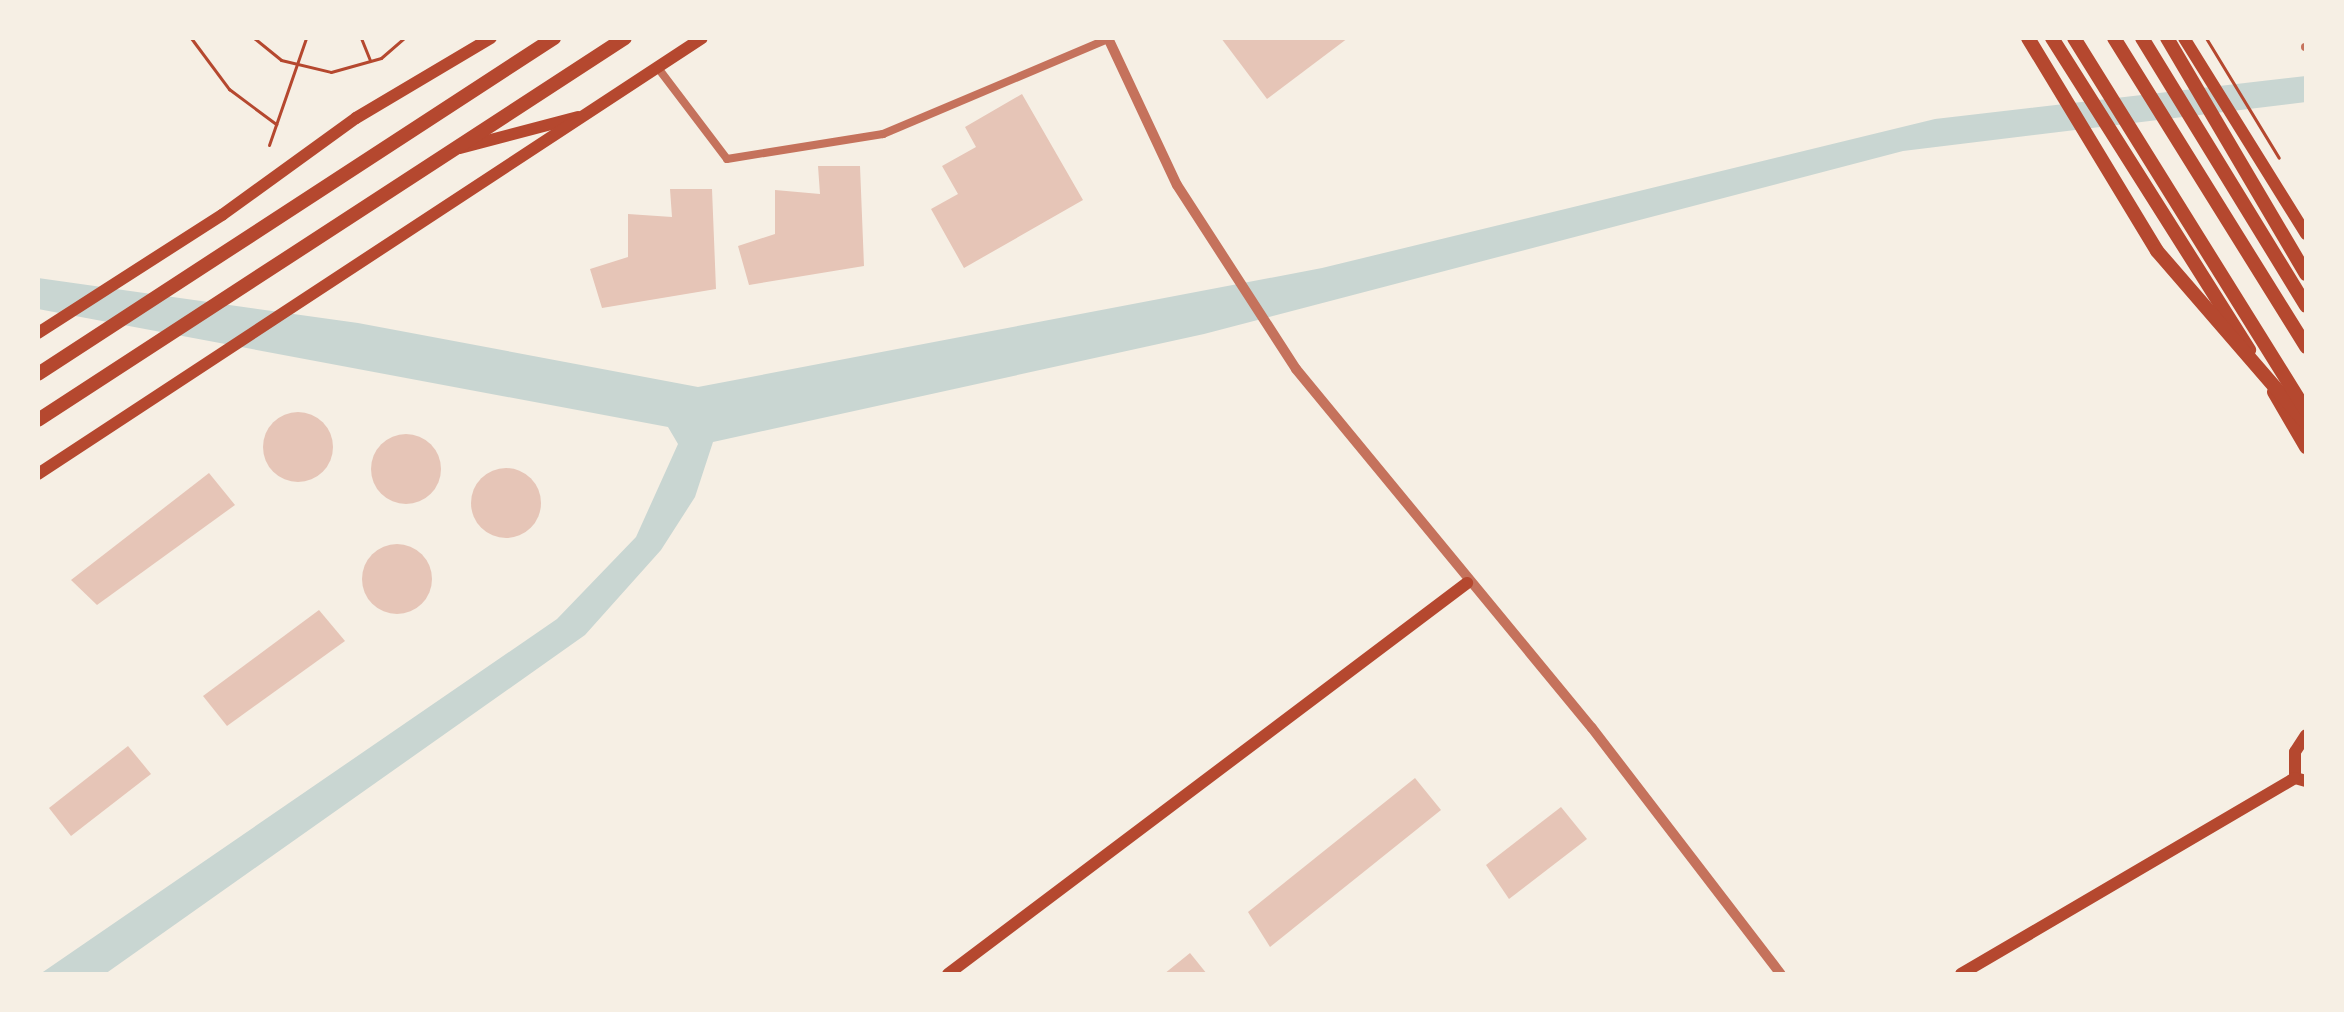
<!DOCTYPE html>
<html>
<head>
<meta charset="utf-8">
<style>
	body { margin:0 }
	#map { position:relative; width:2344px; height:1012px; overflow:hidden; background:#f6efe4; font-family:"Source Sans 3",sans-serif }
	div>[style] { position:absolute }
	.water>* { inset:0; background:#c9d6d2 }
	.building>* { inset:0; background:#e6c5b7 }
	.round { border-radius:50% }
	.path>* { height:3px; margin:-1.5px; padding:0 1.5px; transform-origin:1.5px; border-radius:1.5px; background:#b5482f }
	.minor>* { height:8px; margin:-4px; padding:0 4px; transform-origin:4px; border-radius:4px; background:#c5725c }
	.tertiary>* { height:10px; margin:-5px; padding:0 5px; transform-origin:5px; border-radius:5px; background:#c5725c }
	.secondary>* { height:12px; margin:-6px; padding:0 6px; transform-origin:6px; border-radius:6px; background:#b5482f }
	.primary>* { height:14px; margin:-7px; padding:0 7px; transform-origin:7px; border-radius:7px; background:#b5482f }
	.trunk>* { height:14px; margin:-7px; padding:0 7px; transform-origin:7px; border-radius:7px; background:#b5482f }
	span { translate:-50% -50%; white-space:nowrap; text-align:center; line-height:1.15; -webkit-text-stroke:6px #f6efe4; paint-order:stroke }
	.frame { position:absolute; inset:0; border:40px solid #f6efe4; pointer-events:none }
</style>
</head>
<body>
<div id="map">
	<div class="water">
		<div style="clip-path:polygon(2306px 76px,2306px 102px,1903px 151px,1204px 334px,713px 442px,695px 497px,661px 550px,585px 635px,105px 974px,40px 974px,557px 619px,636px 537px,678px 444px,668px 427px,38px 309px,38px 278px,358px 323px,698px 387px,1322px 268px,1935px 119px)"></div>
	</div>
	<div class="building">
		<div style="clip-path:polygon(1221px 38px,1348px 38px,1267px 99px)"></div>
		<div style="clip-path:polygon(1022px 94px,1083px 200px,964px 268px,931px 209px,958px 194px,942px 166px,976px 147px,965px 127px)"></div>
		<div style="clip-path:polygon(818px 166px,860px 166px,864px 266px,749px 285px,738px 246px,775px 234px,775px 190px,820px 194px)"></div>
		<div style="clip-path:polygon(670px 189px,712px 189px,716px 289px,602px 308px,590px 269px,628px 257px,628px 214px,672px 217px)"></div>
		<div class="round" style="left:263px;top:412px;width:70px;height:70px"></div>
		<div class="round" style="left:371px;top:434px;width:70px;height:70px"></div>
		<div class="round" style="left:471px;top:468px;width:70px;height:70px"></div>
		<div style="clip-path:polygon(209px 473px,235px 505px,97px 605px,71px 580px)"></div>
		<div class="round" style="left:362px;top:544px;width:70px;height:70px"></div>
		<div style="clip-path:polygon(319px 610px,345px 641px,227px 726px,203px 696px)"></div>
		<div style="clip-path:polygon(128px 746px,151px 774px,71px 836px,49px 808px)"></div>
		<div style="clip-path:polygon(1415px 778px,1441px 810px,1270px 947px,1248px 912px)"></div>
		<div style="clip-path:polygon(1561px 807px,1587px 839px,1509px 899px,1486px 865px)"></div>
		<div style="clip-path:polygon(1190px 953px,1207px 974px,1164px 974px)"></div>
	</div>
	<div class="path">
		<div style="left:191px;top:38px;width:64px;rotate:53.3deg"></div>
		<div style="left:229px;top:89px;width:59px;rotate:36.7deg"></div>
		<div style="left:254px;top:38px;width:35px;rotate:39deg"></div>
		<div style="left:281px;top:60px;width:51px;rotate:13.5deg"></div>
		<div style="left:331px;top:72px;width:52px;rotate:-15.6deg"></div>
		<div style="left:381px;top:58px;width:30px;rotate:-41deg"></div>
		<div style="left:361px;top:38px;width:24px;rotate:68deg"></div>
		<div style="left:2206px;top:38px;width:140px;rotate:58.7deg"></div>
		<div style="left:269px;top:145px;width:113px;rotate:-70.9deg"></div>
	</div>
	<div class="minor">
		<div style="left:2305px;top:47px;width:1px"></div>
		<div style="left:658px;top:68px;width:114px;rotate:52.8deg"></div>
		<div style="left:727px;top:159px;width:158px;rotate:-9.1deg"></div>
		<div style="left:883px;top:134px;width:244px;rotate:-22.9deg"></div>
	</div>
	<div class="tertiary">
		<div style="left:1108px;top:38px;width:162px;rotate:64.9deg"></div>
		<div style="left:1177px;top:185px;width:219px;rotate:57.1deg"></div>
		<div style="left:1296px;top:369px;width:465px;rotate:50.5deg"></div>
		<div style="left:1592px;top:728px;width:310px;rotate:52.5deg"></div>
	</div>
	<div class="secondary">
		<div style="left:2184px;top:38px;width:231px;rotate:58.1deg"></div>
		<div style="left:460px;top:148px;width:122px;rotate:-14.7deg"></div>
		<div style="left:38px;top:333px;width:219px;rotate:-32.7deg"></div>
		<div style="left:222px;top:215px;width:165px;rotate:-35.9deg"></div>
		<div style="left:356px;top:118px;width:157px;rotate:-30.7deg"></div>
		<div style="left:38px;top:474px;width:794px;rotate:-33.29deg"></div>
		<div style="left:2306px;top:735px;width:20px;rotate:123deg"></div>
		<div style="left:2295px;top:752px;width:26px;rotate:90deg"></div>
		<div style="left:2295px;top:778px;width:11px;rotate:15deg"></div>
		<div style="left:948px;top:974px;width:650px;rotate:-36.99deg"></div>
		<div style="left:1961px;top:974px;width:387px;rotate:-30.4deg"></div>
	</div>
	<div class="primary">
		<div style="left:2052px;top:38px;width:369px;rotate:57.7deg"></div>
		<div style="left:2142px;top:38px;width:314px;rotate:58.5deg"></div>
		<div style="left:38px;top:374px;width:616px;rotate:-33.07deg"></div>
		<div style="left:2274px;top:392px;width:64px;rotate:59.8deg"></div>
		<div style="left:38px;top:420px;width:700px;rotate:-33.05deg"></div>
	</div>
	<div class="trunk">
		<div style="left:2028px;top:38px;width:249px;rotate:58.8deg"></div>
		<div style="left:2157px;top:251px;width:228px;rotate:49.1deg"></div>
		<div style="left:2074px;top:38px;width:438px;rotate:58.1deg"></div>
		<div style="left:2114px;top:38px;width:364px;rotate:58.1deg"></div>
		<div style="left:2167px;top:38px;width:274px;rotate:59.5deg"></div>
	</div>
	<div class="frame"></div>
</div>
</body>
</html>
